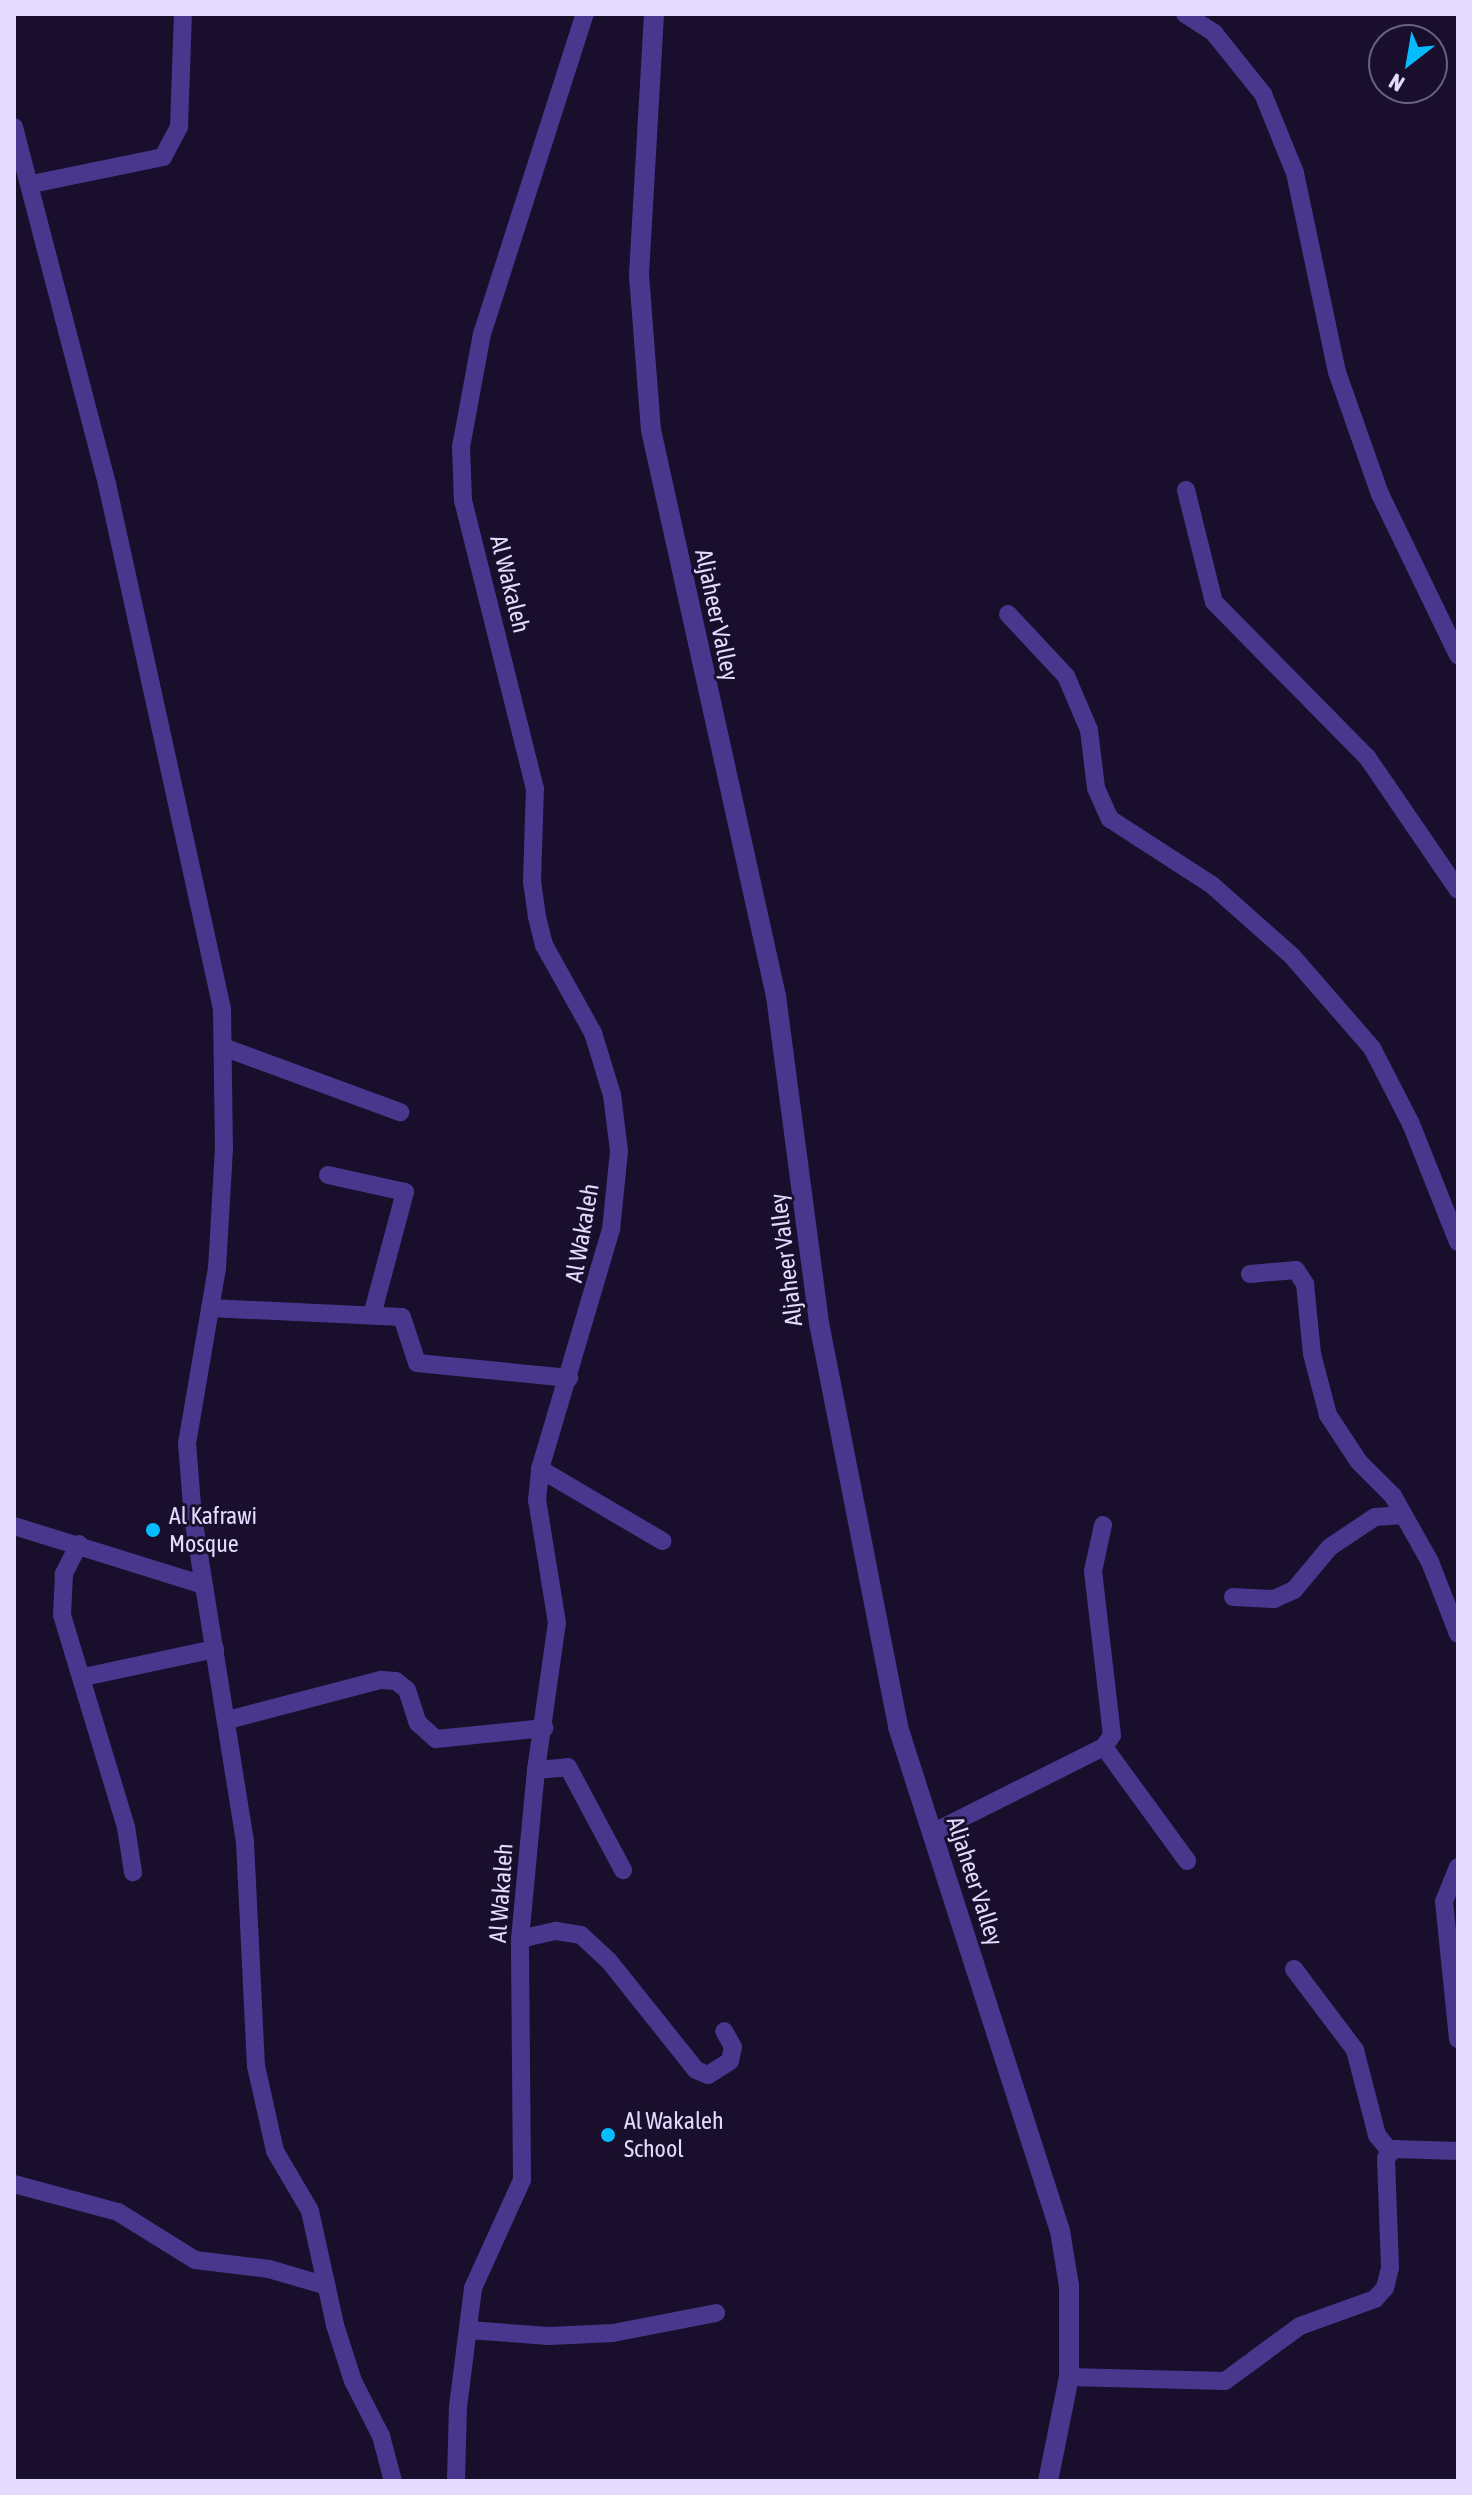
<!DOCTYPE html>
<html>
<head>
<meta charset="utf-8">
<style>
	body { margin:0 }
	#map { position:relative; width:1472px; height:2495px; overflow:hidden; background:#190f2c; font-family:"Asap Condensed",sans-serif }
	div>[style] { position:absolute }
	.minor>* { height:18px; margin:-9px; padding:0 9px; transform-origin:9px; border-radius:9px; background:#49378e }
	.tertiary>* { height:20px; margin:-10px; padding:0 10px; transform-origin:10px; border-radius:10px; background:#49378e }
	.dots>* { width:22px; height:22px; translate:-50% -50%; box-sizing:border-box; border:4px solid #190f2c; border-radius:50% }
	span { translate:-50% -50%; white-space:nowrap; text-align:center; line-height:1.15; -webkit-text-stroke:6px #190f2c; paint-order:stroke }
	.street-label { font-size:24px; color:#e4daff }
	.poi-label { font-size:24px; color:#e4daff }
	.left { translate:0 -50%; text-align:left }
	.frame { position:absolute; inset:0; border:16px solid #e4daff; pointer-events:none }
	.north { position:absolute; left:1368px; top:24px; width:80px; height:80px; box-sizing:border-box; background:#190f2c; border:2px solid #6a6080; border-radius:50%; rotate:211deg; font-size:22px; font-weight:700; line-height:32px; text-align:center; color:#e4daff }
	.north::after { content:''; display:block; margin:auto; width:28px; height:36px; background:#06bcff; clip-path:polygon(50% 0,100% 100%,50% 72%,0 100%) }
</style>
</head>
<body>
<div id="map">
	<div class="minor">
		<div style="left:1185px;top:14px;width:35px;rotate:33deg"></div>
		<div style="left:1214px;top:33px;width:78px;rotate:51.2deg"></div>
		<div style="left:1263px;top:94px;width:85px;rotate:67.9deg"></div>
		<div style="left:1295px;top:173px;width:203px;rotate:78.1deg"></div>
		<div style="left:1337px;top:372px;width:129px;rotate:70.6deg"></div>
		<div style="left:1380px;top:494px;width:179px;rotate:64.2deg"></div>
		<div style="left:14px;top:127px;width:369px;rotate:75.4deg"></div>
		<div style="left:107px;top:484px;width:537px;rotate:77.64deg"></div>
		<div style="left:222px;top:1009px;width:139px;rotate:89.2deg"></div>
		<div style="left:224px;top:1148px;width:120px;rotate:93.3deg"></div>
		<div style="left:217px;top:1268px;width:178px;rotate:99.7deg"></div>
		<div style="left:187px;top:1443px;width:74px;rotate:85.4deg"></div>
		<div style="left:193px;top:1517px;width:329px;rotate:80.9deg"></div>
		<div style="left:245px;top:1842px;width:224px;rotate:87.2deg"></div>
		<div style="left:256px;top:2066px;width:87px;rotate:77.4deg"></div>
		<div style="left:275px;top:2151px;width:69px;rotate:59.7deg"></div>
		<div style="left:310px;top:2211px;width:117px;rotate:77.6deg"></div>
		<div style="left:335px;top:2325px;width:59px;rotate:72.2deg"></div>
		<div style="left:353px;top:2381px;width:62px;rotate:63deg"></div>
		<div style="left:381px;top:2436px;width:47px;rotate:75.1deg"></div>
		<div style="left:32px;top:184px;width:134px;rotate:-11.6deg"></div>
		<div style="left:163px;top:157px;width:34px;rotate:-62deg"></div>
		<div style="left:179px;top:127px;width:113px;rotate:-88deg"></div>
		<div style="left:1186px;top:490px;width:115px;rotate:76deg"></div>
		<div style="left:1214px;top:602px;width:218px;rotate:45.4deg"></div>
		<div style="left:1367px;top:757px;width:161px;rotate:55.6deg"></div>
		<div style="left:1008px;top:614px;width:85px;rotate:46.9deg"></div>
		<div style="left:1066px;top:676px;width:59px;rotate:66.9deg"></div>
		<div style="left:1089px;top:730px;width:58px;rotate:83.1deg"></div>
		<div style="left:1096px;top:788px;width:34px;rotate:66deg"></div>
		<div style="left:1110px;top:819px;width:121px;rotate:32.9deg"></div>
		<div style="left:1212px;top:885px;width:107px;rotate:41.6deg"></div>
		<div style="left:1292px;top:956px;width:122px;rotate:49deg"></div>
		<div style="left:1372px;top:1048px;width:85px;rotate:62.8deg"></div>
		<div style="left:1411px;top:1124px;width:127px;rotate:68.3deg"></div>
		<div style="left:223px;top:1047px;width:189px;rotate:20.2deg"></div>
		<div style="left:328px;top:1175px;width:79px;rotate:12.4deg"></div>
		<div style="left:405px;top:1192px;width:127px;rotate:105deg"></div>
		<div style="left:1250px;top:1274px;width:46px;rotate:-5deg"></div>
		<div style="left:1296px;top:1270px;width:17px;rotate:57deg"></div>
		<div style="left:1305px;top:1284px;width:70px;rotate:84.3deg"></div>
		<div style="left:1312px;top:1354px;width:63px;rotate:75.3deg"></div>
		<div style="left:1328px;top:1415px;width:56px;rotate:56.6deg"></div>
		<div style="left:1359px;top:1462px;width:48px;rotate:45deg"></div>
		<div style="left:1393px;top:1496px;width:76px;rotate:60.7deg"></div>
		<div style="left:1430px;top:1562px;width:77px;rotate:68.7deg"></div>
		<div style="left:210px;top:1308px;width:192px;rotate:2.7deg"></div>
		<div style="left:402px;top:1317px;width:48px;rotate:71.9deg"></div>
		<div style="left:417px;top:1363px;width:153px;rotate:5.6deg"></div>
		<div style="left:540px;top:1469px;width:142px;rotate:30.5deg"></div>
		<div style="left:14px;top:1526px;width:198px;rotate:17.3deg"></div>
		<div style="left:79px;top:1544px;width:34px;rotate:117deg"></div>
		<div style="left:64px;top:1574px;width:41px;rotate:92.8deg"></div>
		<div style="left:62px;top:1615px;width:221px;rotate:73.2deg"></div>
		<div style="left:126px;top:1827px;width:46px;rotate:81.2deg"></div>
		<div style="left:1233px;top:1597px;width:41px;rotate:2.8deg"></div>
		<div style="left:1274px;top:1599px;width:22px;rotate:-24deg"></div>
		<div style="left:1294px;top:1590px;width:56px;rotate:-50.1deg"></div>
		<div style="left:1330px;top:1547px;width:54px;rotate:-33.7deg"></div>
		<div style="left:1375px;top:1517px;width:28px;rotate:-4deg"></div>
		<div style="left:84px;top:1677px;width:134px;rotate:-12.1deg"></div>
		<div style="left:228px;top:1720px;width:158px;rotate:-14.7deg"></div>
		<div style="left:381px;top:1680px;width:15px;rotate:4deg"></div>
		<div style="left:396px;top:1681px;width:14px;rotate:39deg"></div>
		<div style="left:407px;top:1690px;width:35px;rotate:72deg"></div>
		<div style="left:418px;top:1723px;width:24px;rotate:42deg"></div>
		<div style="left:436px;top:1739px;width:109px;rotate:-5.8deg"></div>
		<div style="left:1104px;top:1747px;width:141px;rotate:53.9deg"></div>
		<div style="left:536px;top:1770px;width:32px;rotate:-5deg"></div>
		<div style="left:568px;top:1767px;width:117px;rotate:61.9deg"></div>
		<div style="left:932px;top:1833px;width:192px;rotate:-26.6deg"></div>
		<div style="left:1104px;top:1747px;width:14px;rotate:-56deg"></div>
		<div style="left:1112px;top:1735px;width:165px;rotate:-96.6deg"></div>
		<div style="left:1093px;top:1571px;width:47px;rotate:-77.7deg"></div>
		<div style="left:1458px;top:1867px;width:37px;rotate:112deg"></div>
		<div style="left:1444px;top:1901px;width:139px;rotate:84.2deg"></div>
		<div style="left:520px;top:1939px;width:37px;rotate:-13deg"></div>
		<div style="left:556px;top:1931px;width:25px;rotate:9deg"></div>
		<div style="left:581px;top:1935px;width:38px;rotate:43deg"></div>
		<div style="left:609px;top:1961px;width:139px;rotate:51.4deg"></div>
		<div style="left:696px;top:2070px;width:13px;rotate:23deg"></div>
		<div style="left:708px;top:2075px;width:26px;rotate:-32deg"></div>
		<div style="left:730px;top:2061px;width:14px;rotate:-78deg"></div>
		<div style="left:733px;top:2047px;width:18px;rotate:-119deg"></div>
		<div style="left:1294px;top:1969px;width:101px;rotate:53deg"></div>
		<div style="left:1355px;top:2050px;width:88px;rotate:75.5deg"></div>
		<div style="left:1377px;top:2135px;width:22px;rotate:51deg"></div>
		<div style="left:14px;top:2184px;width:108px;rotate:15.1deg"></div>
		<div style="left:118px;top:2212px;width:91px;rotate:31.9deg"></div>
		<div style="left:195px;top:2260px;width:75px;rotate:6.9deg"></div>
		<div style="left:269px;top:2269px;width:60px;rotate:16.3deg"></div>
		<div style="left:468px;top:2330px;width:81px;rotate:4.2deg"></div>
		<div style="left:549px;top:2336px;width:64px;rotate:-2.7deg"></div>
		<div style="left:613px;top:2333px;width:105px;rotate:-11deg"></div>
		<div style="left:1069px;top:2377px;width:156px;rotate:1.5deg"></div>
		<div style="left:1225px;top:2381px;width:93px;rotate:-36.3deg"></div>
		<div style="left:1300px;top:2326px;width:80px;rotate:-19.8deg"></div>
		<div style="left:1375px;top:2299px;width:15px;rotate:-48deg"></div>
		<div style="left:1385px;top:2288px;width:21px;rotate:-76deg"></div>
		<div style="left:1390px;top:2268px;width:110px;rotate:-92.1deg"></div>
		<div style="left:1386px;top:2158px;width:12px;rotate:-48deg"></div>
		<div style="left:1394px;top:2149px;width:64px;rotate:1.8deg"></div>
		<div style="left:456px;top:2481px;width:74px;rotate:-88.5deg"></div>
		<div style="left:458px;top:2407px;width:120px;rotate:-82.8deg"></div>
		<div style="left:473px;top:2288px;width:119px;rotate:-65.6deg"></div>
		<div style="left:522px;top:2180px;width:241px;rotate:-90.5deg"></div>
		<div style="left:520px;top:1939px;width:170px;rotate:-84.6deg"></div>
		<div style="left:536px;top:1770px;width:148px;rotate:-81.9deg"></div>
		<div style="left:557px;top:1623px;width:125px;rotate:-99.2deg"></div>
		<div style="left:537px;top:1500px;width:31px;rotate:-84deg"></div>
		<div style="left:540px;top:1469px;width:249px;rotate:-73.5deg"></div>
		<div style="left:611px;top:1230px;width:79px;rotate:-84.2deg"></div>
		<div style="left:619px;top:1151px;width:56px;rotate:-97.1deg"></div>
		<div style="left:612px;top:1095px;width:65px;rotate:-107deg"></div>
		<div style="left:593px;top:1033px;width:101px;rotate:-119.1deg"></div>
		<div style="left:544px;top:945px;width:29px;rotate:-104deg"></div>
		<div style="left:537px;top:917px;width:35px;rotate:-98deg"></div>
		<div style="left:532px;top:882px;width:93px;rotate:-88.2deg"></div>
		<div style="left:535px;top:789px;width:297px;rotate:-104deg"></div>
		<div style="left:463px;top:501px;width:54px;rotate:-92.1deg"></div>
		<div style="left:461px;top:447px;width:115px;rotate:-79.5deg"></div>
		<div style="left:482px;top:334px;width:336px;rotate:-72.2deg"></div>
	</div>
	<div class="tertiary">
		<div style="left:654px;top:14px;width:261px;rotate:93.3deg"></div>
		<div style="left:639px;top:275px;width:155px;rotate:85.6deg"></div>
		<div style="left:651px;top:430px;width:580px;rotate:77.55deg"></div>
		<div style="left:776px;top:996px;width:330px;rotate:82.5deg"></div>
		<div style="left:819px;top:1323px;width:412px;rotate:78.9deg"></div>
		<div style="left:898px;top:1727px;width:529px;rotate:72.18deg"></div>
		<div style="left:1060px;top:2231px;width:56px;rotate:80.7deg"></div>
		<div style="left:1069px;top:2286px;width:91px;rotate:90deg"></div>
		<div style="left:1069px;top:2377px;width:106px;rotate:101.4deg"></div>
	</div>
	<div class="dots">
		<div style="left:153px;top:1530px;background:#06bcff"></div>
		<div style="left:608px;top:2135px;background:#06bcff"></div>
	</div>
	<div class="street-label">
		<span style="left:510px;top:584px;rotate:76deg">Al Wakaleh</span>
		<span style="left:717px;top:615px;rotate:78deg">Aljaheer Valley</span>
		<span style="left:582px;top:1233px;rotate:-80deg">Al Wakaleh</span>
		<span style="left:786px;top:1260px;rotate:-97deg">Aljaheer Valley</span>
		<span style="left:975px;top:1881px;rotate:72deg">Aljaheer Valley</span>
		<span style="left:501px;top:1893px;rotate:-86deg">Al Wakaleh</span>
	</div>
	<div class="poi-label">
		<span class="left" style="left:169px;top:1530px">Al Kafrawi<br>Mosque</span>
		<span class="left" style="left:624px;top:2135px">Al Wakaleh<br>School</span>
	</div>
	<div class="frame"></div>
	<div class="north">N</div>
</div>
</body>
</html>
